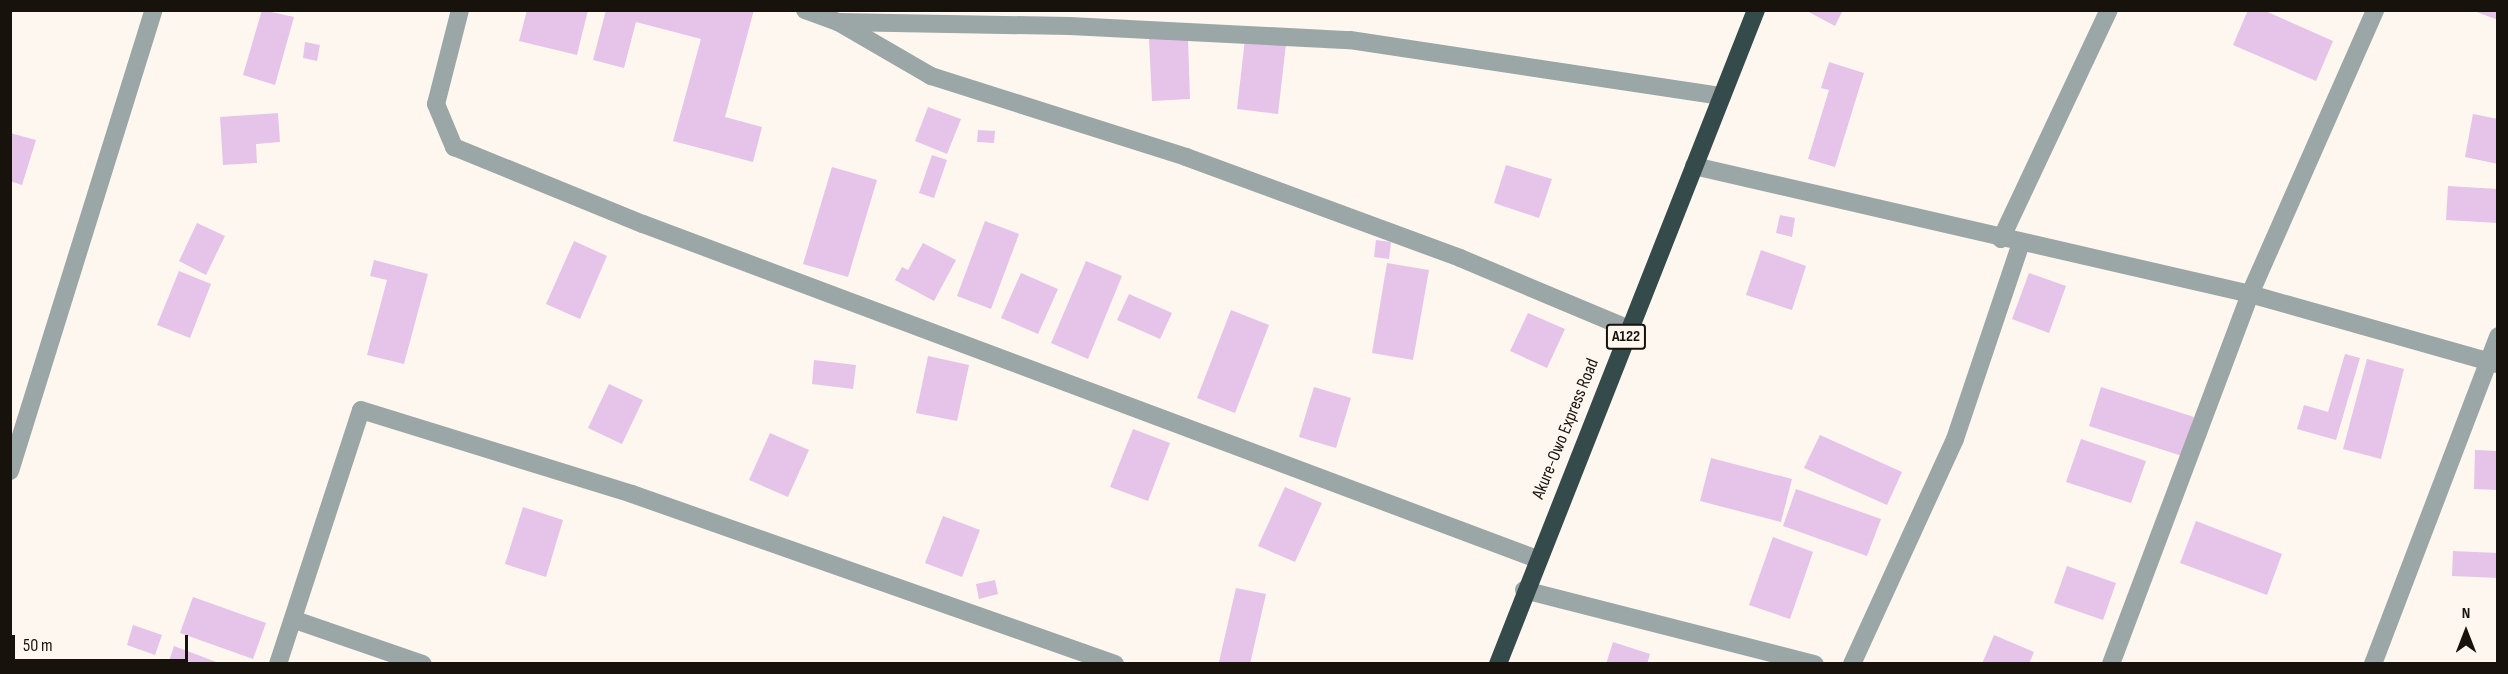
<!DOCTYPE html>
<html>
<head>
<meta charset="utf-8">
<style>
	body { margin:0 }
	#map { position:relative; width:2508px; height:674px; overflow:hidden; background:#fdf7f0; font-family:"Sofia Sans Condensed",sans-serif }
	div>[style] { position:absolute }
	.building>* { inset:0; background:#e6c3e9 }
	.minor>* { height:18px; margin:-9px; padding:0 9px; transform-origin:9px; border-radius:9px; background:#9ba6a6 }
	.highway>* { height:18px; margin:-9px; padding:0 9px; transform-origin:9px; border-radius:9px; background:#354b4b }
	span { translate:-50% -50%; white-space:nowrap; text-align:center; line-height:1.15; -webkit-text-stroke:5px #fdf7f0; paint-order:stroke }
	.shield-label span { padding:2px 4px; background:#fdf7f0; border:2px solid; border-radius:4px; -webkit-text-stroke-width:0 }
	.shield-label { font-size:16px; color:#17120c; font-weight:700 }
	.street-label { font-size:18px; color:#17120c }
	.frame { position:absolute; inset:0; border:12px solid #17120c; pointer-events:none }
	.north { position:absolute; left:2436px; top:602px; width:60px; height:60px; -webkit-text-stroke:4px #fdf7f0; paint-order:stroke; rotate:0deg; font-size:16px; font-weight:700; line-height:24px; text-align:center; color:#17120c }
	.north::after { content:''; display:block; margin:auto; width:21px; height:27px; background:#17120c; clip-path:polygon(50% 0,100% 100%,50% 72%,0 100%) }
	.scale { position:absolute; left:12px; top:635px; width:176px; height:27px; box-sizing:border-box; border:3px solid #17120c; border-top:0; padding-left:8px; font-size:18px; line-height:21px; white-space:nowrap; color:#17120c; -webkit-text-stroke:4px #fdf7f0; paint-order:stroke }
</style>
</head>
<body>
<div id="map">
	<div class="building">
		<div style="clip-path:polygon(262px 10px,294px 17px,275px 85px,243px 75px)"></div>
		<div style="clip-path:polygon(527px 10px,588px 10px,577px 55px,519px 41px)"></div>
		<div style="clip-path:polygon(606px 10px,754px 10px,725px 117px,762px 127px,753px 162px,673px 141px,701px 39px,636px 22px,624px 68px,593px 60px)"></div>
		<div style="clip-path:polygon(1805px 10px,1843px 10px,1835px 26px)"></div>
		<div style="clip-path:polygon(2248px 10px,2263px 10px,2333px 41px,2316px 81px,2233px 45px)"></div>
		<div style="clip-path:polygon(2474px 10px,2498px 10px,2498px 20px,2474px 11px)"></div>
		<div style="clip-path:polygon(1188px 38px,1190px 99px,1152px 101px,1149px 39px)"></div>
		<div style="clip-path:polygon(1245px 39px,1286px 44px,1278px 114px,1237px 109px)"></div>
		<div style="clip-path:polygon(305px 42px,320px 45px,317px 61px,303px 58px)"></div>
		<div style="clip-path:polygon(1829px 62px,1864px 73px,1835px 167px,1808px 159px,1829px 90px,1821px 88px)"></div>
		<div style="clip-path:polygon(928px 107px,961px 119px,947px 154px,915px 141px)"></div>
		<div style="clip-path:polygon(278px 113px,280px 142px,256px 144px,257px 163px,223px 165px,220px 117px)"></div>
		<div style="clip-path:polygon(2473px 114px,2498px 119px,2498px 164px,2465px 157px)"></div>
		<div style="clip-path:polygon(978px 130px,995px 131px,994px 143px,977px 142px)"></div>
		<div style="clip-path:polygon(10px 133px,36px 140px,22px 185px,10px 181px)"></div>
		<div style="clip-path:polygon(932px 155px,947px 160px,934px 198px,919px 193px)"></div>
		<div style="clip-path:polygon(1506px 165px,1552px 179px,1539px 218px,1494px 203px)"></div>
		<div style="clip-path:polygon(832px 167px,877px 180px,848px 277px,803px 264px)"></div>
		<div style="clip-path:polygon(2448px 186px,2498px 189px,2498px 223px,2446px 220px)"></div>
		<div style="clip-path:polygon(1780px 215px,1795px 218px,1792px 237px,1776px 233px)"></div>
		<div style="clip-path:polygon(985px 221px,1019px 234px,991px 309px,957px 296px)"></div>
		<div style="clip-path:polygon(197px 223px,225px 236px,206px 275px,179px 261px)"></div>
		<div style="clip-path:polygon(1376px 240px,1391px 242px,1389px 259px,1374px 257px)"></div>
		<div style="clip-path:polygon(574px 241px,607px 256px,580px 319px,546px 304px)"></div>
		<div style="clip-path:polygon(923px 243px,956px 260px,934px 301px,895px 280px,902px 267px,908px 270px)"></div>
		<div style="clip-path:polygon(1761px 250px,1806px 266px,1792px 310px,1746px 295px)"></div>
		<div style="clip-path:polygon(374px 260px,428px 274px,404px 364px,367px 355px,387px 280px,370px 276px)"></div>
		<div style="clip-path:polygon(1086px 261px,1122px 276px,1088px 359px,1051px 343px)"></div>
		<div style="clip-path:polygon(1387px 263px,1429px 270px,1413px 360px,1372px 353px)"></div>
		<div style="clip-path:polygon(179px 271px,211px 284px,190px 338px,157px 325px)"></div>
		<div style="clip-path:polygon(1021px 273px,1058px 289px,1038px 334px,1001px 318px)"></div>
		<div style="clip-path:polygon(2029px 273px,2066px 286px,2049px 333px,2012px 319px)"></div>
		<div style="clip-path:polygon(1129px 294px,1172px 313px,1160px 339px,1117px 320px)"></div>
		<div style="clip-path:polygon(1231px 310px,1269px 325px,1235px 413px,1197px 398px)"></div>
		<div style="clip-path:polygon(1528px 313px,1565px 329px,1547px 368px,1510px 351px)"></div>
		<div style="clip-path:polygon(2345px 354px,2360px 358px,2336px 440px,2297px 429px,2304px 405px,2328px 412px)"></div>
		<div style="clip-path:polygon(928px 356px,969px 365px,957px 421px,916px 413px)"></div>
		<div style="clip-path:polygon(2367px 359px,2404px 369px,2381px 459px,2343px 449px)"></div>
		<div style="clip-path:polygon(814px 360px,856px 365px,853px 389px,812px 384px)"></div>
		<div style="clip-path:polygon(609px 384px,643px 400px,622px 444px,588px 428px)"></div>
		<div style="clip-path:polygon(1314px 387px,1351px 398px,1336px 448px,1299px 437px)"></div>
		<div style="clip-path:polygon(2101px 387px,2194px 417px,2182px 456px,2089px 426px)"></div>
		<div style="clip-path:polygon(1133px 429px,1170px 443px,1148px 501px,1110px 487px)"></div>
		<div style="clip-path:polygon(770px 433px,809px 450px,788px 497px,749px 480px)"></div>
		<div style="clip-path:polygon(1820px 435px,1902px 472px,1887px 505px,1804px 468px)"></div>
		<div style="clip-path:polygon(2081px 439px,2146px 461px,2131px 503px,2066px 482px)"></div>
		<div style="clip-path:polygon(2475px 450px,2498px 451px,2498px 490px,2474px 489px)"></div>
		<div style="clip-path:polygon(1711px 458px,1792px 479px,1781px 522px,1700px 501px)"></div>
		<div style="clip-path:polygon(1285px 487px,1322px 503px,1295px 562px,1258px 546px)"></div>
		<div style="clip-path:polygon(1796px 489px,1881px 519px,1867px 556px,1783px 526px)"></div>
		<div style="clip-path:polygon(523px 507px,563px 520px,546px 577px,505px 564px)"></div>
		<div style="clip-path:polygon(943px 516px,980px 530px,962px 577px,925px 563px)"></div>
		<div style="clip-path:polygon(2196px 521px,2282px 554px,2267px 595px,2180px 563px)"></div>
		<div style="clip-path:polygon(1773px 537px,1813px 552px,1790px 619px,1749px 605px)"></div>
		<div style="clip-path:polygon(2453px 551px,2498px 553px,2498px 578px,2452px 576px)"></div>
		<div style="clip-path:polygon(2067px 566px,2116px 583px,2103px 620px,2054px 603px)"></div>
		<div style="clip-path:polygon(995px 580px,998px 594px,979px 599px,976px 584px)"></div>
		<div style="clip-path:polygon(1236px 588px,1266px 594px,1250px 664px,1219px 662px)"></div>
		<div style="clip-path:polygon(193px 597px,266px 623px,253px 659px,180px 633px)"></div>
		<div style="clip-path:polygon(133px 625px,162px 635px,155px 655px,127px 645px)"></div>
		<div style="clip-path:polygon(1994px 635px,2034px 652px,2029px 664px,1982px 664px)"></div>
		<div style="clip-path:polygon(1613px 642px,1650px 654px,1647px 664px,1606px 664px)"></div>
		<div style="clip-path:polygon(174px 646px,219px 663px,219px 664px,168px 664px)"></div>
	</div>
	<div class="minor">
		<div style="left:460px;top:10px;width:97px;rotate:104.3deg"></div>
		<div style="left:436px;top:104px;width:47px;rotate:67.3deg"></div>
		<div style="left:454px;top:147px;width:204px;rotate:22.2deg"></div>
		<div style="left:643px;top:224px;width:955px;rotate:20.54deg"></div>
		<div style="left:805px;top:10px;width:35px;rotate:20deg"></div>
		<div style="left:838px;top:22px;width:108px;rotate:30.1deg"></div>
		<div style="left:931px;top:76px;width:268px;rotate:17.6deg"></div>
		<div style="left:1186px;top:157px;width:292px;rotate:20.2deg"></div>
		<div style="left:1460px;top:258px;width:183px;rotate:22.8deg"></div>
		<div style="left:838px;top:22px;width:232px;rotate:1deg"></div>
		<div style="left:1070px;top:26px;width:280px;rotate:2.9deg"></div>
		<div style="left:1350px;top:40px;width:376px;rotate:8.6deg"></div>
		<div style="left:1694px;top:166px;width:571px;rotate:12.96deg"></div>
		<div style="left:2250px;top:294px;width:258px;rotate:15.8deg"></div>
		<div style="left:2001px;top:239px;width:253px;rotate:-64.8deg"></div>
		<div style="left:10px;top:471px;width:483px;rotate:-72.7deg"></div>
		<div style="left:1524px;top:590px;width:300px;rotate:14.3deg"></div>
		<div style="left:295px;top:620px;width:135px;rotate:19deg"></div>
		<div style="left:278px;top:664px;width:267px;rotate:-71.9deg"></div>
		<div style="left:361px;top:410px;width:284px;rotate:17.2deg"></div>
		<div style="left:632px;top:494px;width:512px;rotate:19.39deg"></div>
		<div style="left:1852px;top:664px;width:247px;rotate:-65.4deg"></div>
		<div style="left:1955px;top:439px;width:207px;rotate:-71.4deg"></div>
		<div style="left:2111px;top:664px;width:395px;rotate:-69.4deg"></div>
		<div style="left:2250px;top:294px;width:310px;rotate:-66.2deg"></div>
		<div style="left:2373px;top:664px;width:351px;rotate:-69.1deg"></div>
	</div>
	<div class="highway">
		<div style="left:1498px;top:664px;width:703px;rotate:-68.47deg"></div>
	</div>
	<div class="shield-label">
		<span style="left:1626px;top:337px">A122</span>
	</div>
	<div class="street-label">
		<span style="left:1566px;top:429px;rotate:-68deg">Akure-Owo Express Road</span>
	</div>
	<div class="frame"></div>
	<div class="north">N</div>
	<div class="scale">50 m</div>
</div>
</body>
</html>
